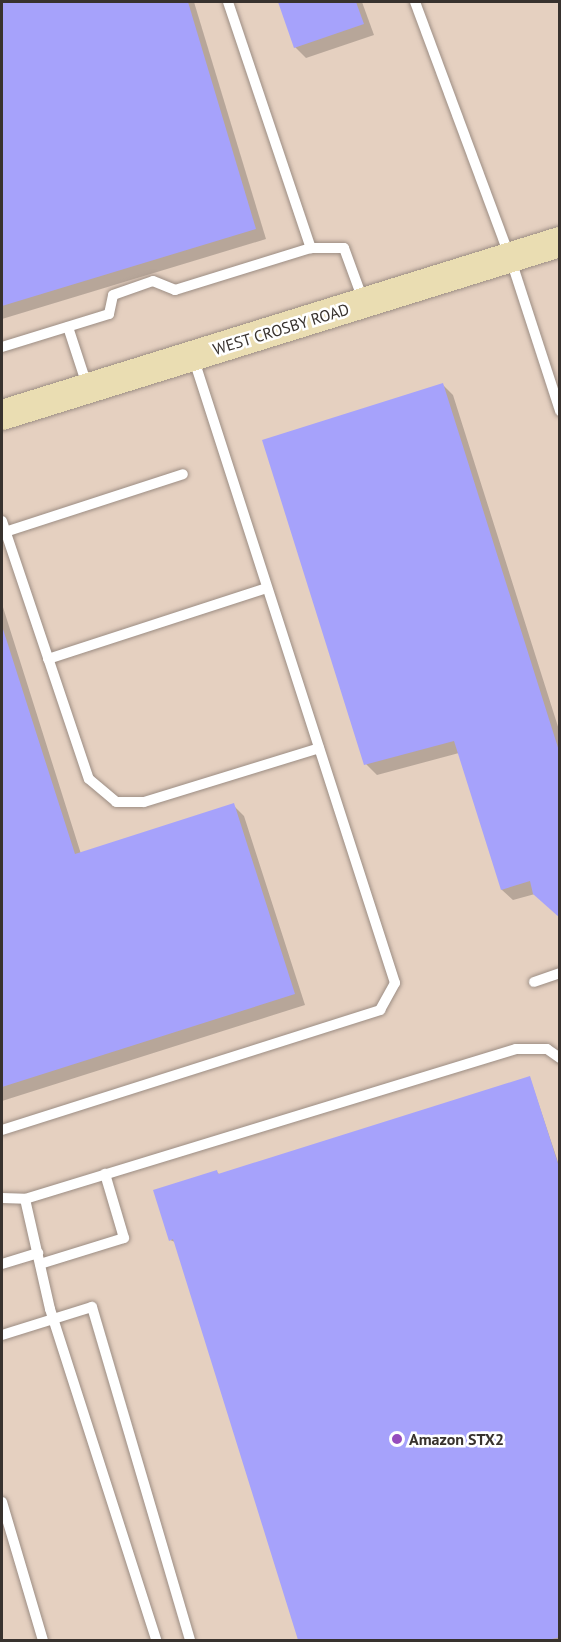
<!DOCTYPE html>
<html>
<head>
<meta charset="utf-8">
<style>
	body { margin:0 }
	#map { position:relative; width:561px; height:1642px; overflow:hidden; background:#ebdbd1; font-family:"PT Sans",sans-serif }
	div>[style] { position:absolute }
	.built>* { inset:0; background:#e5d0c0 }
	.shadow>* { inset:0; background:#0003 }
	.building>* { inset:0; background:#a6a2fb }
	.roads { filter:drop-shadow(0 0 2px #9c8d83) drop-shadow(0 0 2px #9c8d83) }
	.lane>* { height:10px; margin:-5px; padding:0 5px; transform-origin:5px; border-radius:5px; background:#fff }
	.secondary>* { height:30px; margin:-15px; padding:0 15px; transform-origin:15px; border-radius:15px; background:#eaddb2 }
	.dots>* { width:16px; height:16px; translate:-50% -50%; box-sizing:border-box; border:3px solid #fff; border-radius:50% }
	span { translate:-50% -50%; white-space:nowrap; text-align:center; line-height:1.15; -webkit-text-stroke:5px #fff; paint-order:stroke }
	.street-label { font-size:16px; color:#38322e }
	.poi-label { font-size:16px; color:#38322e; font-weight:700 }
	.left { translate:0 -50%; text-align:left }
	.frame { position:absolute; inset:0; border:3px solid #38322e; pointer-events:none }
</style>
</head>
<body>
<div id="map">
	<div class="built">
		<div style="clip-path:polygon(2px 2px,559px 2px,559px 1640px,2px 1640px)"></div>
	</div>
	<div class="shadow">
		<div style="clip-path:polygon(2px 2px,194px 2px,266px 239px,2px 319px)"></div>
		<div style="clip-path:polygon(280px 2px,362px 2px,374px 35px,306px 58px,295px 47px)"></div>
		<div style="clip-path:polygon(442px 384px,453px 395px,560px 733px,560px 917px,535px 894px,513px 900px,502px 890px,459px 753px,377px 775px,366px 764px)"></div>
		<div style="clip-path:polygon(2px 604px,81px 854px,233px 805px,244px 816px,305px 1005px,2px 1101px)"></div>
		<div style="clip-path:polygon(530px 1078px,560px 1168px,560px 1640px,299px 1640px,175px 1242px,170px 1240px,217px 1172px,220px 1175px)"></div>
	</div>
	<div class="building">
		<div style="clip-path:polygon(2px 2px,188px 2px,256px 229px,2px 306px)"></div>
		<div style="clip-path:polygon(278px 2px,356px 2px,364px 24px,294px 48px)"></div>
		<div style="clip-path:polygon(443px 383px,560px 754px,560px 918px,533px 894px,530px 881px,501px 890px,454px 741px,364px 765px,262px 440px)"></div>
		<div style="clip-path:polygon(2px 626px,75px 854px,234px 803px,295px 994px,2px 1087px)"></div>
		<div style="clip-path:polygon(530px 1076px,560px 1170px,560px 1637px,548px 1640px,298px 1640px,173px 1239px,169px 1241px,153px 1190px,217px 1170px,218px 1174px)"></div>
	</div>
	<div class="roads">
		<div class="lane">
			<div style="left:228px;top:2px;width:260px;rotate:71.4deg"></div>
			<div style="left:415px;top:2px;width:272px;rotate:69.6deg"></div>
			<div style="left:510px;top:257px;width:162px;rotate:72deg"></div>
			<div style="left:68px;top:327px;width:61px;rotate:71.9deg"></div>
			<div style="left:2px;top:347px;width:112px;rotate:-17.1deg"></div>
			<div style="left:109px;top:314px;width:19px;rotate:-78deg"></div>
			<div style="left:113px;top:295px;width:42px;rotate:-19.3deg"></div>
			<div style="left:153px;top:281px;width:24px;rotate:22deg"></div>
			<div style="left:175px;top:290px;width:142px;rotate:-17.2deg"></div>
			<div style="left:311px;top:248px;width:33px"></div>
			<div style="left:344px;top:248px;width:55px;rotate:69.9deg"></div>
			<div style="left:2px;top:521px;width:272px;rotate:71.4deg"></div>
			<div style="left:89px;top:779px;width:35px;rotate:40deg"></div>
			<div style="left:116px;top:802px;width:28px"></div>
			<div style="left:144px;top:802px;width:183px;rotate:-17.1deg"></div>
			<div style="left:5px;top:532px;width:187px;rotate:-18deg"></div>
			<div style="left:48px;top:659px;width:230px;rotate:-18deg"></div>
			<div style="left:534px;top:982px;width:28px;rotate:-19deg"></div>
			<div style="left:2px;top:1130px;width:397px;rotate:-17.6deg"></div>
			<div style="left:380px;top:1010px;width:31px;rotate:-61deg"></div>
			<div style="left:395px;top:983px;width:658px;rotate:-107.88deg"></div>
			<div style="left:2px;top:1198px;width:23px;rotate:2deg"></div>
			<div style="left:25px;top:1199px;width:113px;rotate:77.2deg"></div>
			<div style="left:50px;top:1309px;width:348px;rotate:72.2deg"></div>
			<div style="left:25px;top:1199px;width:513px;rotate:-16.99deg"></div>
			<div style="left:516px;top:1049px;width:31px"></div>
			<div style="left:547px;top:1049px;width:16px;rotate:35deg"></div>
			<div style="left:2px;top:1264px;width:38px;rotate:-17deg"></div>
			<div style="left:40px;top:1264px;width:88px;rotate:-17.2deg"></div>
			<div style="left:124px;top:1238px;width:67px;rotate:-106.5deg"></div>
			<div style="left:2px;top:1335px;width:94px;rotate:-17.3deg"></div>
			<div style="left:92px;top:1307px;width:347px;rotate:73.6deg"></div>
			<div style="left:2px;top:1502px;width:144px;rotate:73.5deg"></div>
		</div>
		<div class="secondary">
			<div style="left:2px;top:415px;width:584px;rotate:-17.23deg"></div>
		</div>
	</div>
	<div class="dots">
		<div style="left:397px;top:1439px;background:#964cbe"></div>
	</div>
	<div class="street-label">
		<span style="left:281px;top:329px;rotate:-17deg">WEST CROSBY ROAD</span>
	</div>
	<div class="poi-label">
		<span class="left" style="left:409px;top:1439px">Amazon STX2</span>
	</div>
	<div class="frame"></div>
</div>
</body>
</html>
